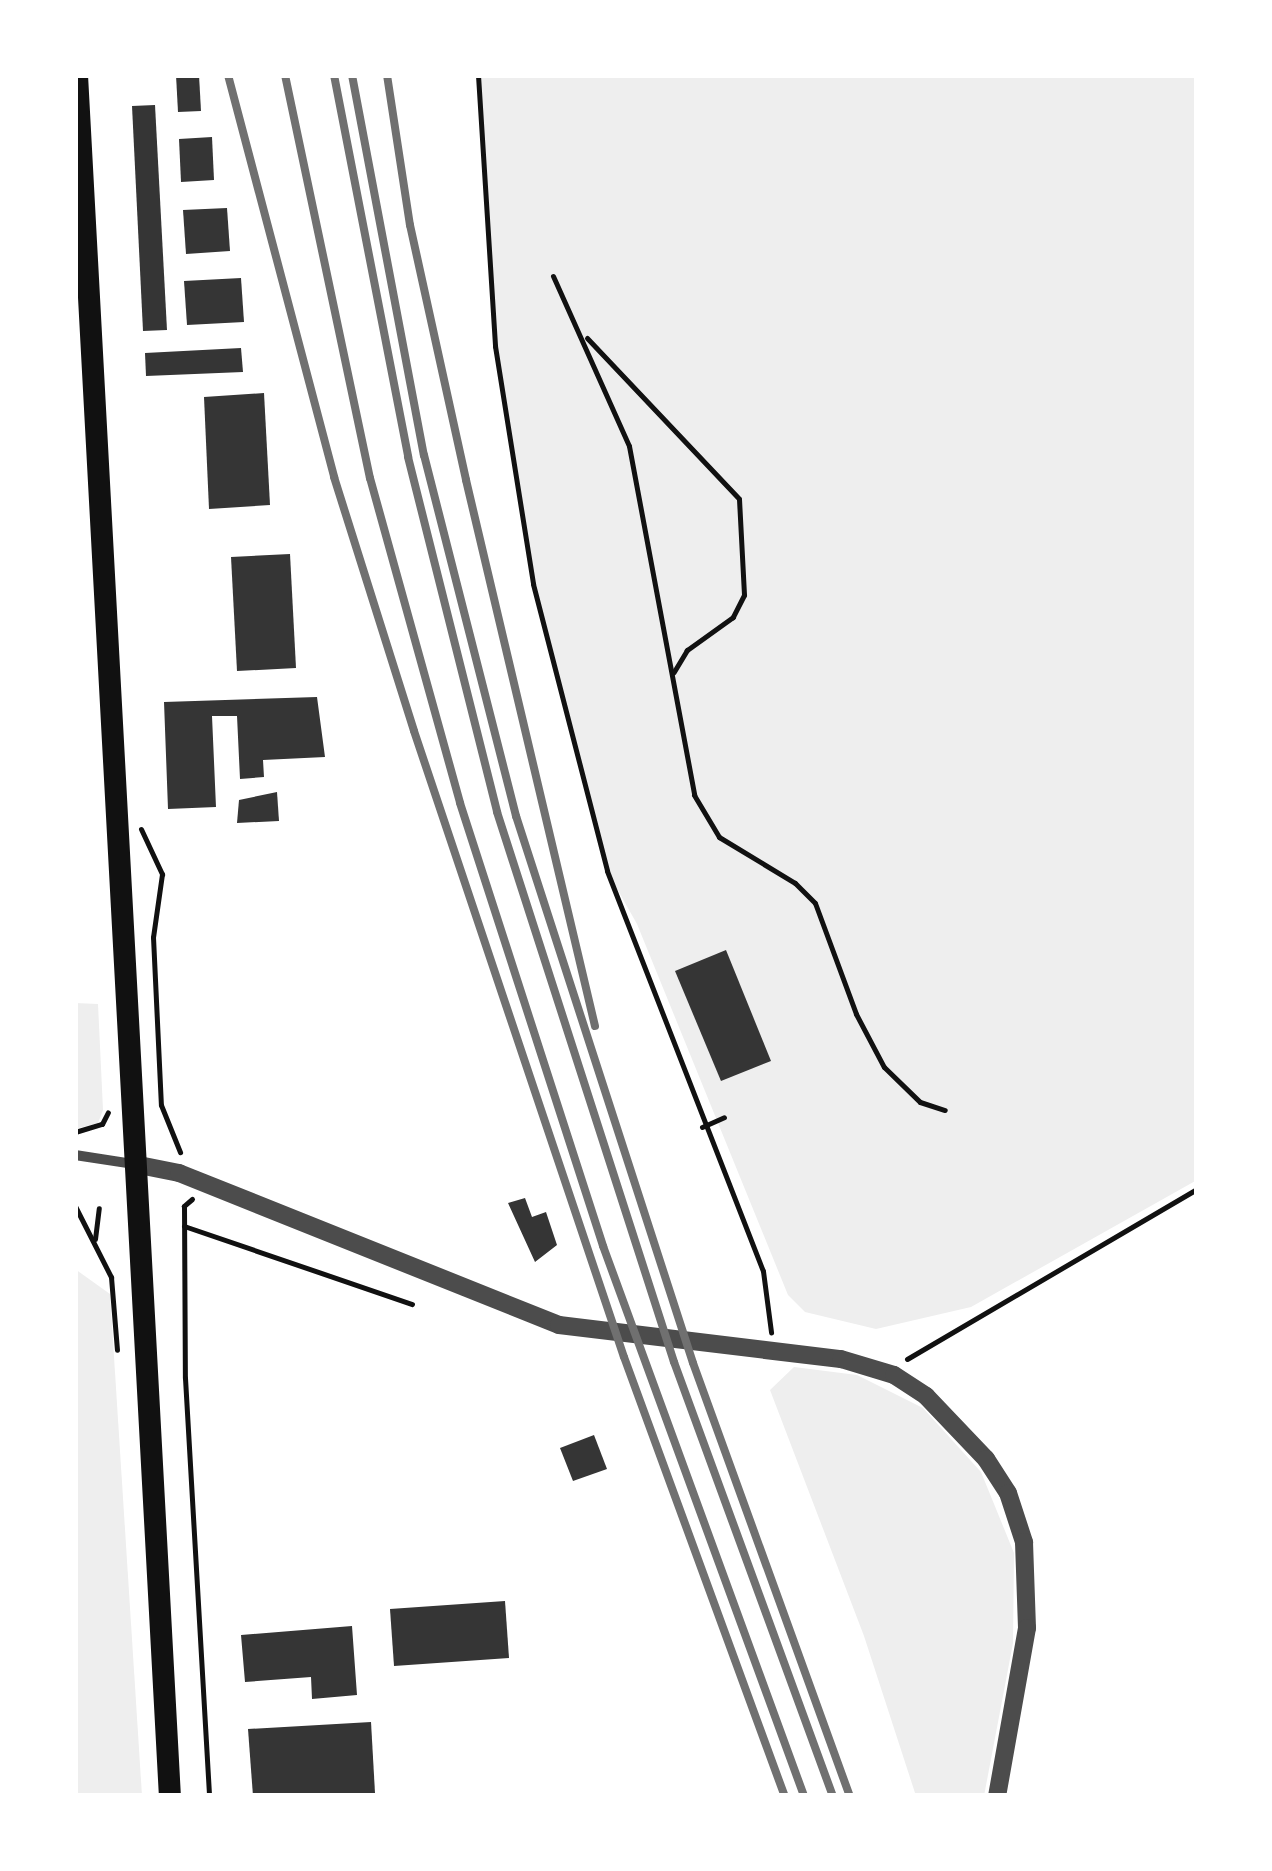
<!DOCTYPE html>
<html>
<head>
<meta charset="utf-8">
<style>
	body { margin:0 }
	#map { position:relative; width:1272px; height:1871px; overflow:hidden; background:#fff; font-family:Barlow,sans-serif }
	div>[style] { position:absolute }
	.green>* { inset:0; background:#eee }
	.building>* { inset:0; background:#353535 }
	.path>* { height:5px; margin:-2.5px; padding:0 2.5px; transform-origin:2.5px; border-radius:2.5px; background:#111 }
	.minor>* { height:10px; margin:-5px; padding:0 5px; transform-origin:5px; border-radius:5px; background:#4c4c4c }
	.tertiary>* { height:18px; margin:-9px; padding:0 9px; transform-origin:9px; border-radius:9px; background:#4c4c4c }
	.primary>* { height:22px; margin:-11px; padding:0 11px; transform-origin:11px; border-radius:11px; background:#111 }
	.rail>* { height:8px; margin:-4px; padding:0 4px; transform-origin:4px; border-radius:4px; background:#707070 }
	span { translate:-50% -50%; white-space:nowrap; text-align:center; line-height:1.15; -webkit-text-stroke:10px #fff; paint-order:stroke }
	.frame { position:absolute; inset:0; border:78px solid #fff; pointer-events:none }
</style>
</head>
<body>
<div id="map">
	<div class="green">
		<div style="clip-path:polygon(478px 75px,1197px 75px,1197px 1180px,971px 1307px,876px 1329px,805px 1312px,788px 1295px,637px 924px,607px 871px,533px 584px,495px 346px)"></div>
		<div style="clip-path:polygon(75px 1003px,98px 1004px,103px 1110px,98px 1123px,75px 1129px)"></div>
		<div style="clip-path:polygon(75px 1269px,110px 1294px,142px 1796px,75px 1796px)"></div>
		<div style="clip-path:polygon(794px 1367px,857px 1375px,923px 1408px,981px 1472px,1014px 1553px,1013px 1643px,984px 1796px,916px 1796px,864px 1636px,770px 1390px)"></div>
	</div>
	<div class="building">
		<div style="clip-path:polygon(176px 75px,199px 75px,201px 111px,178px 112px)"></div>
		<div style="clip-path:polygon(155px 105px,167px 330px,143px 331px,132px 106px)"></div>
		<div style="clip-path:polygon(212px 137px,214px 180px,181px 182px,179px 139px)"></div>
		<div style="clip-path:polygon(227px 208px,230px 251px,186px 254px,183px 210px)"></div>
		<div style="clip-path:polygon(241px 278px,244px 322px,187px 325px,184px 281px)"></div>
		<div style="clip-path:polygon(241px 348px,243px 372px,146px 376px,145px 353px)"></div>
		<div style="clip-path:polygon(264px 393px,270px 505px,209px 509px,204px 397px)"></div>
		<div style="clip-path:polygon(290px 554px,296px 668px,237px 671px,231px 557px)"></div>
		<div style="clip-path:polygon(317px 697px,325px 757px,263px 760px,264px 777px,240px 779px,237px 716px,212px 716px,216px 807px,168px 809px,164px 702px)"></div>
		<div style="clip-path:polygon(277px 792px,279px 821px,237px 823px,239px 800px)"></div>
		<div style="clip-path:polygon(726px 950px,771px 1061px,721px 1081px,675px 971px)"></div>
		<div style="clip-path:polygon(525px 1198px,532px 1217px,546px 1212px,557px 1245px,535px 1262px,508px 1203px)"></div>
		<div style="clip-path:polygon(594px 1435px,607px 1469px,573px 1481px,560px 1448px)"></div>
		<div style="clip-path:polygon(505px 1601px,509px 1658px,394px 1666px,390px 1609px)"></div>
		<div style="clip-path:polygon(352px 1626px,357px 1695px,312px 1699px,311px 1677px,245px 1682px,241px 1635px)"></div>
		<div style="clip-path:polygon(371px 1722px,375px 1793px,253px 1796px,248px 1729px)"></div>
	</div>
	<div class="path">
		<div style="left:478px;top:75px;width:272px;rotate:86.4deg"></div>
		<div style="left:495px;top:346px;width:241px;rotate:80.9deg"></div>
		<div style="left:533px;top:584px;width:296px;rotate:75.5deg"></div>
		<div style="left:607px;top:871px;width:429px;rotate:68.7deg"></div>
		<div style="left:763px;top:1271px;width:62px;rotate:82.5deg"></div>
		<div style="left:553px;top:276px;width:186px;rotate:65.9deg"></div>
		<div style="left:629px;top:446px;width:355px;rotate:79.4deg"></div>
		<div style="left:694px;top:795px;width:49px;rotate:59.2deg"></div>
		<div style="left:719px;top:837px;width:89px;rotate:31.2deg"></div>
		<div style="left:795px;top:883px;width:28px;rotate:45deg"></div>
		<div style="left:815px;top:903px;width:118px;rotate:69.7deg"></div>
		<div style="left:856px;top:1014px;width:60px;rotate:62.2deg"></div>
		<div style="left:884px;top:1067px;width:50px;rotate:44.2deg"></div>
		<div style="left:920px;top:1102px;width:26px;rotate:18deg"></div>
		<div style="left:587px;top:338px;width:221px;rotate:46.6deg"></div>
		<div style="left:739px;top:499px;width:96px;rotate:87deg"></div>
		<div style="left:744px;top:595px;width:25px;rotate:117deg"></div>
		<div style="left:733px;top:617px;width:57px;rotate:144.3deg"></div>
		<div style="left:687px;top:650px;width:26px;rotate:121deg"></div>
		<div style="left:141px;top:829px;width:50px;rotate:65deg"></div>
		<div style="left:162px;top:874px;width:64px;rotate:98.1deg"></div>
		<div style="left:153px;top:937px;width:168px;rotate:87.3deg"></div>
		<div style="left:161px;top:1105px;width:51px;rotate:68deg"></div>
		<div style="left:702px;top:1127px;width:24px;rotate:-24deg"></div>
		<div style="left:75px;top:1132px;width:28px;rotate:-17deg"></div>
		<div style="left:102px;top:1124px;width:13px;rotate:-63deg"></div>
		<div style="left:192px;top:1199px;width:11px;rotate:139deg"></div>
		<div style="left:184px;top:1206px;width:172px;rotate:89.7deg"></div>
		<div style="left:185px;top:1378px;width:419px;rotate:86.7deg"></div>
		<div style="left:75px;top:1206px;width:80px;rotate:63.1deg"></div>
		<div style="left:111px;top:1277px;width:73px;rotate:85.3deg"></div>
		<div style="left:184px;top:1226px;width:241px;rotate:18.9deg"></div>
		<div style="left:95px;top:1239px;width:31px;rotate:-83deg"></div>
		<div style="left:907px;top:1359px;width:336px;rotate:-30.4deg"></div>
	</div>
	<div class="minor">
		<div style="left:75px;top:1155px;width:60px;rotate:8.7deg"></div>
	</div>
	<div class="tertiary">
		<div style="left:134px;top:1164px;width:46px;rotate:11.3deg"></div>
		<div style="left:179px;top:1173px;width:409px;rotate:21.8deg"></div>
		<div style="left:559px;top:1325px;width:284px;rotate:6.9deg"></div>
		<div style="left:841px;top:1359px;width:55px;rotate:16.8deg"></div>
		<div style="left:894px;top:1375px;width:38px;rotate:33deg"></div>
		<div style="left:926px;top:1396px;width:87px;rotate:46.4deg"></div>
		<div style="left:986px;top:1459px;width:40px;rotate:57.1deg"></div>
		<div style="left:1008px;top:1493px;width:52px;rotate:71.9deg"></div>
		<div style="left:1024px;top:1542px;width:86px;rotate:88deg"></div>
		<div style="left:1027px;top:1628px;width:171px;rotate:100.1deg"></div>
	</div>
	<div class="primary">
		<div style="left:77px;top:75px;width:1724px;rotate:86.91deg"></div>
	</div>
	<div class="rail">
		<div style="left:228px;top:75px;width:416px;rotate:75.2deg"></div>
		<div style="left:334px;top:477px;width:266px;rotate:72.5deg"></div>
		<div style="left:414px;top:731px;width:660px;rotate:71.46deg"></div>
		<div style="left:624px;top:1357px;width:468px;rotate:69.9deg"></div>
		<div style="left:285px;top:75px;width:412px;rotate:78.1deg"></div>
		<div style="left:370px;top:478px;width:337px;rotate:74.5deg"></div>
		<div style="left:460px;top:803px;width:466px;rotate:72.1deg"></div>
		<div style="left:603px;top:1246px;width:586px;rotate:69.92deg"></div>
		<div style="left:334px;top:75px;width:389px;rotate:79deg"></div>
		<div style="left:408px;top:457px;width:366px;rotate:75.9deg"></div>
		<div style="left:497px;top:812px;width:578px;rotate:72.16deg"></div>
		<div style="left:674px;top:1362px;width:462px;rotate:69.9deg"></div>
		<div style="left:352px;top:75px;width:387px;rotate:79.3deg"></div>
		<div style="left:424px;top:455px;width:373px;rotate:75.7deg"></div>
		<div style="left:516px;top:816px;width:575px;rotate:72.07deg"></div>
		<div style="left:693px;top:1363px;width:461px;rotate:70.1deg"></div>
		<div style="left:387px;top:75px;width:152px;rotate:81.3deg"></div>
		<div style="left:410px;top:225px;width:261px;rotate:77.6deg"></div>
		<div style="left:466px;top:480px;width:561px;rotate:76.71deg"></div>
	</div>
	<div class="frame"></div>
</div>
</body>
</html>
